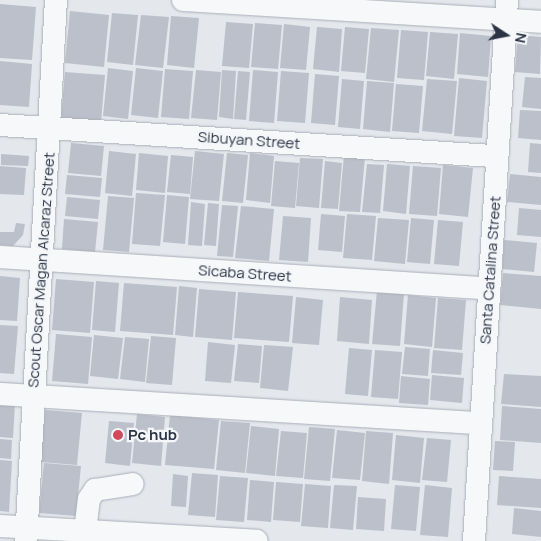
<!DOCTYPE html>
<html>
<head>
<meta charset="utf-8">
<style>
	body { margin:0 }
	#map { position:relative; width:541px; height:541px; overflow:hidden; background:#e4e7ec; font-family:Manrope,sans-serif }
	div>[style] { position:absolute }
	.building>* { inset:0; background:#bbc0ca }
	.roads { filter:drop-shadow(0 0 1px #a9aeb7) drop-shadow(0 0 1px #a9aeb7) }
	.minor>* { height:22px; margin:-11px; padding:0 11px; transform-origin:11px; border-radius:11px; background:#f7f8fa }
	.dots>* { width:14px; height:14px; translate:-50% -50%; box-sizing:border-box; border:2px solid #f4f6f9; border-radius:50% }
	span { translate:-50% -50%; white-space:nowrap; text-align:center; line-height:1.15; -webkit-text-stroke:4.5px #f4f6f9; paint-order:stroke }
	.street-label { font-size:15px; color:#2b3445 }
	.poi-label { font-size:15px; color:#2b3445; font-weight:700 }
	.left { translate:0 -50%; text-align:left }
	.north { position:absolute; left:481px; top:10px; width:50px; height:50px; -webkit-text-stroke:4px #f4f6f9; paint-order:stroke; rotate:101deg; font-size:14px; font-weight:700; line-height:20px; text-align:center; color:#2b3445 }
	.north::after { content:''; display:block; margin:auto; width:18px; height:22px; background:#2b3445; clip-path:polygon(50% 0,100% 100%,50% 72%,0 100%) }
</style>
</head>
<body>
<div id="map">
	<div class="building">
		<div style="clip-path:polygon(0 4px,36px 7px,32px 60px,0 58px)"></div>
		<div style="clip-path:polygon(70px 11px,109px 15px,104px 67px,65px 63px)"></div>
		<div style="clip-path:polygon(112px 13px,138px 15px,133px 65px,107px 62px)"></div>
		<div style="clip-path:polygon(141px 15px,169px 17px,163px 68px,135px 65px)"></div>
		<div style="clip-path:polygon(171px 16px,199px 18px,194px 68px,167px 65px)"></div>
		<div style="clip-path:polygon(226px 22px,253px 24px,249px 68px,222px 66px)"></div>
		<div style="clip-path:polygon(255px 23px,282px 25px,278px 69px,251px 67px)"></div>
		<div style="clip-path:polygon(284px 24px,310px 27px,306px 70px,280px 68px)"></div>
		<div style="clip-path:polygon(317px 27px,342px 29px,339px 72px,313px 69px)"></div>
		<div style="clip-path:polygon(345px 27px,369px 29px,365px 73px,341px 71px)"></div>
		<div style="clip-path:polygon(371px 28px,399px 30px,394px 82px,366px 79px)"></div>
		<div style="clip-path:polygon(401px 30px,428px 32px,424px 80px,397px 78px)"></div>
		<div style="clip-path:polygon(430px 32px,458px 34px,454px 79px,426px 76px)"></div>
		<div style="clip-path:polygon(460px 33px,491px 36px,488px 77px,457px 74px)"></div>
		<div style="clip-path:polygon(518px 35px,541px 37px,540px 74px,515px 72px)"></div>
		<div style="clip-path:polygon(0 61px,32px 64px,29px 107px,0 105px)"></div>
		<div style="clip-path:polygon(108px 68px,133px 71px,128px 119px,103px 116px)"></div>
		<div style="clip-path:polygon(136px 68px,163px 71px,158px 118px,131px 115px)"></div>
		<div style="clip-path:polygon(165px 69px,193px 71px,189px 119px,161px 117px)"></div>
		<div style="clip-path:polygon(196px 70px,221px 72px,217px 120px,191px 118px)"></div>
		<div style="clip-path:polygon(222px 70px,236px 71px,233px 119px,219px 117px)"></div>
		<div style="clip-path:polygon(253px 70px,278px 72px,274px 123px,249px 121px)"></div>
		<div style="clip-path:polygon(238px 71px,250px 72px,246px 120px,234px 119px)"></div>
		<div style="clip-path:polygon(281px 71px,309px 73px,305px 123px,277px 121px)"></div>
		<div style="clip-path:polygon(65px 72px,105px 75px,101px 122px,61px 119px)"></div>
		<div style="clip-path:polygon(315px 74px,339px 76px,335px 125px,311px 123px)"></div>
		<div style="clip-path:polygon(525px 77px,541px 78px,541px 109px,522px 107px)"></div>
		<div style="clip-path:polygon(459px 78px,487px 81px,482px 138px,454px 136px)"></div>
		<div style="clip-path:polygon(342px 79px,364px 81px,360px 129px,338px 127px)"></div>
		<div style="clip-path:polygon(427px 79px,457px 81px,452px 134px,422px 131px)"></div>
		<div style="clip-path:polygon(367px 81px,394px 83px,390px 132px,363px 129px)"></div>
		<div style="clip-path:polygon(396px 84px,423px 86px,419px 133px,392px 131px)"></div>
		<div style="clip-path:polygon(520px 110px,541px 111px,541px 140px,518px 138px)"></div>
		<div style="clip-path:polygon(71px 143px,104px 146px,101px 176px,68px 173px)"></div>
		<div style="clip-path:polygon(530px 143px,541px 144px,541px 173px,528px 172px)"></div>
		<div style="clip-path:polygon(109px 151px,136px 154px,132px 196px,105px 193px)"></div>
		<div style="clip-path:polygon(195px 151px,224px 154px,219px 201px,190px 199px)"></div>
		<div style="clip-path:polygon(139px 153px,168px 156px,165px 193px,136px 190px)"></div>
		<div style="clip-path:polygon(227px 153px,248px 155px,243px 203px,222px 201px)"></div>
		<div style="clip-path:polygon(250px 153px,274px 156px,270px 203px,246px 200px)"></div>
		<div style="clip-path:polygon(1px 154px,29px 156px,28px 166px,1px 165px)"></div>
		<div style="clip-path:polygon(171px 155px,193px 157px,190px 194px,167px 192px)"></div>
		<div style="clip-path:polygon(344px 155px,365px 157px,360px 212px,339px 211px)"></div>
		<div style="clip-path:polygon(300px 158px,323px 159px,319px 208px,296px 206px)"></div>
		<div style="clip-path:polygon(275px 161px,299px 163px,295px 208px,271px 206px)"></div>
		<div style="clip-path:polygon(325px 161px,342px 163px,338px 209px,321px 208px)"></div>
		<div style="clip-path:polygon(367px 164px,384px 165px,380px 213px,362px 212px)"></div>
		<div style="clip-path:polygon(387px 164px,410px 166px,406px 214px,383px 211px)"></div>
		<div style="clip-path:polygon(443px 165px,473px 168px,468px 217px,439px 214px)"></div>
		<div style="clip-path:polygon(0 166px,26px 168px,24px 195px,0 194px)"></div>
		<div style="clip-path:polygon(413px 166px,441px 168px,437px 216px,409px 214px)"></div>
		<div style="clip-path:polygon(510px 174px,541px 177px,541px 205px,507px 202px)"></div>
		<div style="clip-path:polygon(67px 175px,102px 178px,100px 197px,65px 194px)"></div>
		<div style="clip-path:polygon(136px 193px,165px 195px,160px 246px,132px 244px)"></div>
		<div style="clip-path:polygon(167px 195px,189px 197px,185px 244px,163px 242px)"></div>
		<div style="clip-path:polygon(108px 196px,134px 198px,129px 252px,103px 250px)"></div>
		<div style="clip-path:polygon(67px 197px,100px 200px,98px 219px,65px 216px)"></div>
		<div style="clip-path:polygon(191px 202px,205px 204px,202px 246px,188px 245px)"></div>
		<div style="clip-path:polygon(208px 203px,219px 204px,216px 246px,204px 245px)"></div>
		<div style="clip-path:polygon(222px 205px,238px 206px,233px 257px,217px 256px)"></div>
		<div style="clip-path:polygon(241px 206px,274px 209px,269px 261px,235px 258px)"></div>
		<div style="clip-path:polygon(519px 208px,541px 210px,541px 237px,517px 235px)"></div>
		<div style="clip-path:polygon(321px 214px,345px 216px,342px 252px,318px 250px)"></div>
		<div style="clip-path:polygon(347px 214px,376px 216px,372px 260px,343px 258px)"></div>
		<div style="clip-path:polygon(283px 216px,311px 218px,308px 262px,279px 260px)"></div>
		<div style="clip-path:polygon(378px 218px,409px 220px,405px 264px,374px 261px)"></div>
		<div style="clip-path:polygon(411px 218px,434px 220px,430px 264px,407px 262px)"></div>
		<div style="clip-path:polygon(64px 219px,98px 222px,95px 252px,62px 249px)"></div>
		<div style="clip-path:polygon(438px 220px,463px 222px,459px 266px,434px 264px)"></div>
		<div style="clip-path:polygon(16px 223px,25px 224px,23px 235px,13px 246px,0 245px,0 232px,14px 232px)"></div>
		<div style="clip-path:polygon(504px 240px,537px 243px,534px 272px,502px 269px)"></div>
		<div style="clip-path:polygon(503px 273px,541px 276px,541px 309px,500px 305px)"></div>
		<div style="clip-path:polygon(0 276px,20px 278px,17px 321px,0 320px)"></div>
		<div style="clip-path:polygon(56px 279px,94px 282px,90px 333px,52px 330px)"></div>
		<div style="clip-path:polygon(96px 281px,119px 283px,115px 332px,92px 330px)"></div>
		<div style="clip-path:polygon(124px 283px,177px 287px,173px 335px,120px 331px)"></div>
		<div style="clip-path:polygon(179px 286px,197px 288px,193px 337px,175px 335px)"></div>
		<div style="clip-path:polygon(199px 289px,236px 292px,232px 340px,195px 337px)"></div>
		<div style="clip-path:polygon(377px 291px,404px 293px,400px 346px,372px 344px)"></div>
		<div style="clip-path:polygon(238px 292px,293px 296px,289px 342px,234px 338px)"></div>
		<div style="clip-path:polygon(408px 295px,436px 298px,432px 347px,404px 344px)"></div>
		<div style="clip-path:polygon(296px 297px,323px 300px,319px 345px,292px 343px)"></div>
		<div style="clip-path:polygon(340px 297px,372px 300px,369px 344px,337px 341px)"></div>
		<div style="clip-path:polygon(438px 298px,466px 300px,462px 350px,434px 348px)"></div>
		<div style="clip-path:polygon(0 325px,18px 326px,14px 374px,0 373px)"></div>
		<div style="clip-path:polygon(56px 334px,92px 337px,88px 384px,52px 381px)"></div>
		<div style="clip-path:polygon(94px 335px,123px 338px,118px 379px,90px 376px)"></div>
		<div style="clip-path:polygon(151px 336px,176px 338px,172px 385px,146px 383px)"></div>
		<div style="clip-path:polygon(125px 337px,149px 339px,145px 382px,120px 379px)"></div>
		<div style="clip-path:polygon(208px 342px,235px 345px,231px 383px,205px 381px)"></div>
		<div style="clip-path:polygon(238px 344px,262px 346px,259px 383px,234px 381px)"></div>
		<div style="clip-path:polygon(264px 345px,293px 347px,288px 391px,260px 388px)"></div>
		<div style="clip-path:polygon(405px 347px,430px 349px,428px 376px,402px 374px)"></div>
		<div style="clip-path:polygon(349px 348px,372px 350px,368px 396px,345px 394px)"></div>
		<div style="clip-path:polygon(375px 350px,402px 352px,398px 399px,371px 397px)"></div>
		<div style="clip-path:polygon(433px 350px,463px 353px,461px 375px,431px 373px)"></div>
		<div style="clip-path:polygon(504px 374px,541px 376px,541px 407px,501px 404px)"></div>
		<div style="clip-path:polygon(432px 375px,464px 378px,462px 403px,430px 400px)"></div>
		<div style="clip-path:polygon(401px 376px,430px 379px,428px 405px,399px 403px)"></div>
		<div style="clip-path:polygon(0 403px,15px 404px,13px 438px,0 437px)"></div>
		<div style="clip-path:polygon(502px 406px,541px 409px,541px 443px,500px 440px)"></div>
		<div style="clip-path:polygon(45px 410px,82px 413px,77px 465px,40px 462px)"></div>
		<div style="clip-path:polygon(137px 414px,165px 417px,161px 466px,132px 463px)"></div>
		<div style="clip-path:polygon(170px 415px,219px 420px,214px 469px,165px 465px)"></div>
		<div style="clip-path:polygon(109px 421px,134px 423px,130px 466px,105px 463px)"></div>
		<div style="clip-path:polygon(221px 421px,250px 423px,245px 473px,216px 470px)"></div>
		<div style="clip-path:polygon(251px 426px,279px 429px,275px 476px,246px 473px)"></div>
		<div style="clip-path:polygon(309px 427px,335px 429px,330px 481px,304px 479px)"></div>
		<div style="clip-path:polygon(337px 430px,365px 433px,360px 480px,332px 478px)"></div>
		<div style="clip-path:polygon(281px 431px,307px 433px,303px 478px,276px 476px)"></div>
		<div style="clip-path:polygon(366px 431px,393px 433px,389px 484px,362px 481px)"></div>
		<div style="clip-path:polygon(396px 435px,424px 438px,420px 483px,392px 480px)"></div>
		<div style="clip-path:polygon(427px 438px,451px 440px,447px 482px,422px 480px)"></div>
		<div style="clip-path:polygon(0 439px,12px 440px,11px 459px,0 458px)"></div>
		<div style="clip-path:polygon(495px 441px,515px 442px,513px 471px,493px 470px)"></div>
		<div style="clip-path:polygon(0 460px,12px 461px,9px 512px,0 511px)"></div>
		<div style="clip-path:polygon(44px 463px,81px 466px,76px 516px,39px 513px)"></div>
		<div style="clip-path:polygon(192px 473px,218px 475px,215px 517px,188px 515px)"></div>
		<div style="clip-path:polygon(173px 474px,188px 476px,186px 507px,171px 506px)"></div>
		<div style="clip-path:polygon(220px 476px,248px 478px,244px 522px,216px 520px)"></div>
		<div style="clip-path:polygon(499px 476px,541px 479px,541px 508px,497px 505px)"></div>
		<div style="clip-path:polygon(250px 480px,274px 482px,271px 522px,247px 520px)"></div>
		<div style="clip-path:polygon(276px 482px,303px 484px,300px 522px,273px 520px)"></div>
		<div style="clip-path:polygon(305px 484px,331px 486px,328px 528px,301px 526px)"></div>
		<div style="clip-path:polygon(334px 485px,357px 486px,353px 530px,330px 528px)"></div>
		<div style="clip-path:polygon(395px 485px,420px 487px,416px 531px,391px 529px)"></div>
		<div style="clip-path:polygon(425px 485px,452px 488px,448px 537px,420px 535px)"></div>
		<div style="clip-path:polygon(358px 497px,386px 499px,384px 531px,356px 529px)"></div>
		<div style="clip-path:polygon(514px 508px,541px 511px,541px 537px,512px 534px)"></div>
	</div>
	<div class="roads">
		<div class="minor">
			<div style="left:183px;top:0;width:359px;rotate:3.5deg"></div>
			<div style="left:0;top:125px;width:498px;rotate:3.6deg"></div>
			<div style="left:0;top:257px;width:490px;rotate:3.7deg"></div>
			<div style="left:0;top:394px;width:482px;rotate:3.5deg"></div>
			<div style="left:0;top:526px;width:257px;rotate:3.3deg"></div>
			<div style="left:85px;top:531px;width:32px;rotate:-83deg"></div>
			<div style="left:89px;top:499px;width:11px;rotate:-56deg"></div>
			<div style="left:95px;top:490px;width:38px;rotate:-9deg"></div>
			<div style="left:26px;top:541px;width:542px;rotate:-86.83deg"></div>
			<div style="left:474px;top:541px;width:542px;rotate:-86.51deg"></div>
		</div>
	</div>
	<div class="dots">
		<div style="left:118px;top:435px;background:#d1495b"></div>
	</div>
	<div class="street-label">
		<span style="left:249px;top:140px;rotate:4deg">Sibuyan Street</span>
		<span style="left:41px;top:270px;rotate:-86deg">Scout Oscar Magan Alcaraz Street</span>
		<span style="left:490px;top:270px;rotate:-86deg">Santa Catalina Street</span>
		<span style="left:245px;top:273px;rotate:4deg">Sicaba Street</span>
	</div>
	<div class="poi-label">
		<span class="left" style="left:128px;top:435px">Pc hub</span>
	</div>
	<div class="north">N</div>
</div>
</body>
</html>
